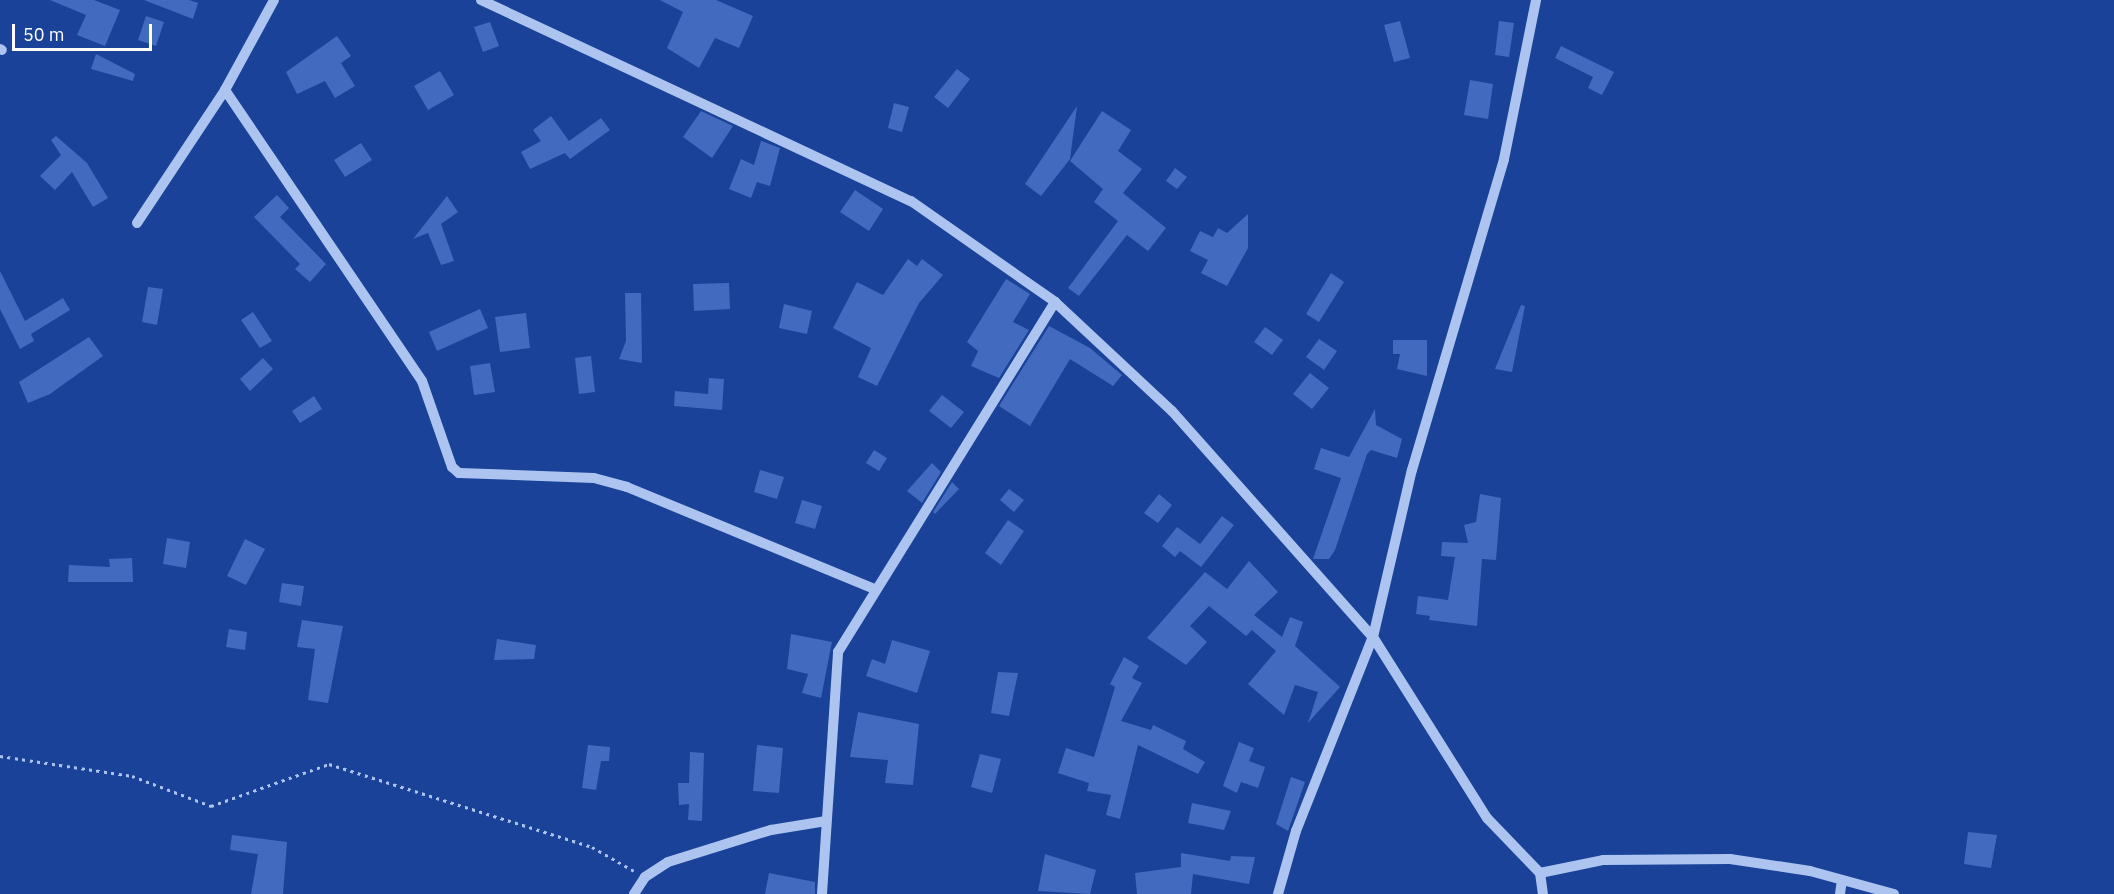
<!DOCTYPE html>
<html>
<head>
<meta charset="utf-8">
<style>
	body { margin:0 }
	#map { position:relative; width:2114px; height:894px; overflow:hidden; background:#194298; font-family:"IBM Plex Sans",sans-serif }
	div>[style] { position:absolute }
	.building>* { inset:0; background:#426bbf }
	.path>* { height:3px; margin-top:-1.5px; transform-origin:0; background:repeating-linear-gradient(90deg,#adc4f1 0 3px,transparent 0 7.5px) }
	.minor>* { height:10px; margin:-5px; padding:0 5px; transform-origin:5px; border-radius:5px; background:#adc4f1 }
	span { translate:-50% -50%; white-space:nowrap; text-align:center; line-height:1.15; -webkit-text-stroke:6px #194298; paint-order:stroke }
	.scale { position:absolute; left:12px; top:24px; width:140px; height:27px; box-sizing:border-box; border:3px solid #fff; border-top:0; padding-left:8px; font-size:18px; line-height:21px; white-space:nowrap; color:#fff; -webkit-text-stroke:4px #194298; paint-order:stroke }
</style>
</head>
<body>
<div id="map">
	<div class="building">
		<div style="clip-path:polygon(50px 0,94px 0,120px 10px,105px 46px,77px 35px,86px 15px)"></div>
		<div style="clip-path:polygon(144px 0,189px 0,198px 3px,193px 19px)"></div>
		<div style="clip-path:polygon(660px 0,716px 0,753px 16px,739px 48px,715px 38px,699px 68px,667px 48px,683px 12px)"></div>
		<div style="clip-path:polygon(146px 16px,164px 22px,156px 46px,138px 40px)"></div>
		<div style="clip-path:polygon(1400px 21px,1410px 58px,1394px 62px,1384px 25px)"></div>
		<div style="clip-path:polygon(1499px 21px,1514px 23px,1509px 57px,1495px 55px)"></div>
		<div style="clip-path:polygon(490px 22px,499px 46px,483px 52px,474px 27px)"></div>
		<div style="clip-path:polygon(337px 36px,351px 56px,341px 63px,355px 86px,335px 98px,325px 81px,297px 94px,286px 72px)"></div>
		<div style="clip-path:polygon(1561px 46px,1614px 72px,1602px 95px,1588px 88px,1593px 77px,1555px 58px)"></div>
		<div style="clip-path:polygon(96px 54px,135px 74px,133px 81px,91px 69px)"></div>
		<div style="clip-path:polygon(957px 69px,970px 79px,948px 108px,934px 97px)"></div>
		<div style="clip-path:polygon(440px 71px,454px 95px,428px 110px,414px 86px)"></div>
		<div style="clip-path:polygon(1470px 80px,1493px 84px,1488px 119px,1464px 115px)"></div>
		<div style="clip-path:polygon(894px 103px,909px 107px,902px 132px,888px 128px)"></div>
		<div style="clip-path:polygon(1077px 106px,1070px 159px,1041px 196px,1025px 184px)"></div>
		<div style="clip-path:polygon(701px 111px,733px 126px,712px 158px,683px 137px)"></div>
		<div style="clip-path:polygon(1102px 111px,1131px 130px,1118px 151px,1142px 169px,1123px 193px,1166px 228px,1148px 251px,1127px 235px,1079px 296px,1068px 288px,1118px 221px,1094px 202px,1103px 189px,1070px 161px)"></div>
		<div style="clip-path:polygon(551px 116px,569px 141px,601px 118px,610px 130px,570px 159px,565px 153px,530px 169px,521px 152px,541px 141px,533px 130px)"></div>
		<div style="clip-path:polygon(56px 136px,87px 163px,108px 198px,93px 207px,72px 172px,55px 190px,40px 176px,61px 155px,51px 140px)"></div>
		<div style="clip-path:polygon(761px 141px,780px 148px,770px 186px,757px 182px,751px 198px,729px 189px,741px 159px,754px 165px)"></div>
		<div style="clip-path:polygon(361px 143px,372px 160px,345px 177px,334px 160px)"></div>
		<div style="clip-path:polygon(1175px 168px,1187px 177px,1177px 189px,1166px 181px)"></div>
		<div style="clip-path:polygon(855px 190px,883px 209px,869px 231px,840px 212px)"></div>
		<div style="clip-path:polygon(277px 195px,289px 208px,280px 217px,326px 264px,310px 282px,295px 269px,300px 264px,254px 217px)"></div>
		<div style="clip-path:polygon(447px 196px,458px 212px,441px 224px,454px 261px,441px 265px,428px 233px,413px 239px)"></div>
		<div style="clip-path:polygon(1248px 214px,1248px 248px,1227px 286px,1201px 273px,1208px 260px,1190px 251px,1200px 231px,1213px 237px,1218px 228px,1227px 233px)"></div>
		<div style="clip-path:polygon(908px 259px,917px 266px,922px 259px,943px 275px,919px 303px,877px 386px,858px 377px,871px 348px,833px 328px,857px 282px,883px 295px)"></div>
		<div style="clip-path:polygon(0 271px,25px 321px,63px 298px,70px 310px,31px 334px,34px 341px,20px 349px,0 309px)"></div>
		<div style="clip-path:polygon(1331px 273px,1344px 282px,1319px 322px,1306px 314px)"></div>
		<div style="clip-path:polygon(1006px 279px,1030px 294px,1013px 322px,1029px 330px,999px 378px,971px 366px,978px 351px,967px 342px)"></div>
		<div style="clip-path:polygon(729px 283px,730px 309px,694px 311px,693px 284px)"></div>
		<div style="clip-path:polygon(148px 287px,163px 289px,157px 325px,142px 322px)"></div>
		<div style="clip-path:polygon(625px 293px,641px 293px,642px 363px,619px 359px,626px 341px)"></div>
		<div style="clip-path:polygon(784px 304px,812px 311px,807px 334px,779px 328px)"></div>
		<div style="clip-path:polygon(1521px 305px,1525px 306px,1512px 372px,1495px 369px)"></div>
		<div style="clip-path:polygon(480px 309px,488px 328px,437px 351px,429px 332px)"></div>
		<div style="clip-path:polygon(253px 312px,272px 341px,260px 348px,241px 320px)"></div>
		<div style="clip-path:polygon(526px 313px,530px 348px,500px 352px,495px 317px)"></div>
		<div style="clip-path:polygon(1049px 326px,1090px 348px,1122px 375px,1113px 386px,1070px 359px,1030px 426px,999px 406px)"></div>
		<div style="clip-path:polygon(1265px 327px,1283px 340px,1272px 355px,1254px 342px)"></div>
		<div style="clip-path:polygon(89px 337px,103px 356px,50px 394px,28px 403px,19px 382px)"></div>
		<div style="clip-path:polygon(1319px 339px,1337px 351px,1324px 370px,1306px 357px)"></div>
		<div style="clip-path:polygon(1393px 340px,1427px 340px,1427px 376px,1397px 369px,1400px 354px,1393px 354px)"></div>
		<div style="clip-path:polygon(591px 356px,595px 392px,579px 394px,575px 358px)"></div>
		<div style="clip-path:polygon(263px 358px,273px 369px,250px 391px,240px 379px)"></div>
		<div style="clip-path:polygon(490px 363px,495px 392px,474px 395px,470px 366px)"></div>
		<div style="clip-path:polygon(1310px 373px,1329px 388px,1312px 409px,1293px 394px)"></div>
		<div style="clip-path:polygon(709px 378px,724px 379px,722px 410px,674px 406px,675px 391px,708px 394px)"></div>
		<div style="clip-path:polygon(942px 395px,964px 412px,951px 428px,929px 411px)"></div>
		<div style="clip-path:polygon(314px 396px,322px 409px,300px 423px,292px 411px)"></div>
		<div style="clip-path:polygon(1375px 409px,1376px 425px,1402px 439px,1397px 458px,1371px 450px,1367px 454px,1335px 550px,1329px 559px,1313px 559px,1341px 478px,1314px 469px,1321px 448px,1349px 457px)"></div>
		<div style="clip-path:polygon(874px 450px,887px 458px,879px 471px,866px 463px)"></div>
		<div style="clip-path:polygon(932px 463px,941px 472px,922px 503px,907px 491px)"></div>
		<div style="clip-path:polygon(760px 470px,784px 477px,777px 499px,754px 492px)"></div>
		<div style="clip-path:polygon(952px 482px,959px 489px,935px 514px,933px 512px)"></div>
		<div style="clip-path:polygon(1009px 489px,1024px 500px,1014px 512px,1000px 500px)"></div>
		<div style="clip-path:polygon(1159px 494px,1172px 505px,1158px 523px,1144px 513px)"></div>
		<div style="clip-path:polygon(1480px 494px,1501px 498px,1496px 560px,1482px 559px,1477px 626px,1429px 620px,1430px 616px,1416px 614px,1418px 596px,1448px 600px,1455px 557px,1441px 556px,1442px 542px,1468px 543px,1464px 525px,1476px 522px)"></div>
		<div style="clip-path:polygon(802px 500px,822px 506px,815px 529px,795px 523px)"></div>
		<div style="clip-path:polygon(1222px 516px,1234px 525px,1201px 567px,1180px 551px,1175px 557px,1162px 546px,1177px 527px,1200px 544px)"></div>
		<div style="clip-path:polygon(1008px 520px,1024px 531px,1001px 565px,985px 553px)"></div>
		<div style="clip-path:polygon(167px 538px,190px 542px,186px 568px,163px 564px)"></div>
		<div style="clip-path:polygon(245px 539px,265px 549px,246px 585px,227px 576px)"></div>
		<div style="clip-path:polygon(132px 558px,133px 582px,68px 582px,69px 565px,110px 567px,109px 559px)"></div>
		<div style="clip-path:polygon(1249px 561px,1278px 592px,1254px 615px,1282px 637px,1290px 617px,1303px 622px,1295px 646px,1340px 687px,1308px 723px,1318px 692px,1295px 685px,1284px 715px,1248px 684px,1276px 651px,1252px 630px,1246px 636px,1209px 606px,1190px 626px,1207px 642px,1186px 665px,1147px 638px,1205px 572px,1227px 589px)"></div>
		<div style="clip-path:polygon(282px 583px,304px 586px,301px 606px,279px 602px)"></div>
		<div style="clip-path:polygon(302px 620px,343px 626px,328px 703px,308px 700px,315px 649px,297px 647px)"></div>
		<div style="clip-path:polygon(229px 629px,247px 632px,245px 650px,226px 647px)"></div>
		<div style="clip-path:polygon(791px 634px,832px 642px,821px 698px,802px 693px,808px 674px,787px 669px)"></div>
		<div style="clip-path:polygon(497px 639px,536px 645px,534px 659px,494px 660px)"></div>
		<div style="clip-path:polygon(892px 640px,930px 651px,917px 693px,866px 676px,872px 659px,885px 664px)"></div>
		<div style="clip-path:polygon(1124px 657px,1139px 666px,1132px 678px,1142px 683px,1121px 721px,1151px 730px,1153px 725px,1186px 741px,1183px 749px,1205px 762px,1198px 774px,1138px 745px,1120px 819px,1106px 815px,1111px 795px,1087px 791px,1089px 783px,1058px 773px,1066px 748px,1094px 757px,1115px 687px,1110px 684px)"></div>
		<div style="clip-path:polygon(998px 672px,1018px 673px,1009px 716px,991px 713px)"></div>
		<div style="clip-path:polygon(858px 712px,919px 724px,913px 785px,885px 783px,888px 760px,850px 757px)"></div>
		<div style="clip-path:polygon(1239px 742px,1254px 748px,1249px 761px,1265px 767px,1258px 788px,1241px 782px,1237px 793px,1223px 786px)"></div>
		<div style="clip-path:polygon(588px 745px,610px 747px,609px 761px,601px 761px,596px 790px,582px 788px)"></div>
		<div style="clip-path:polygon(757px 745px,783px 748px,779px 793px,753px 791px)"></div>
		<div style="clip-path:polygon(690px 752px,704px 753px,702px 821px,688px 820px,689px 804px,679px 805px,678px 783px,689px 783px)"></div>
		<div style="clip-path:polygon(980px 754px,1001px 759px,992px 793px,971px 787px)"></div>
		<div style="clip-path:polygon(1291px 777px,1305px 782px,1288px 831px,1276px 824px)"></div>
		<div style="clip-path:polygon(1192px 803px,1231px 811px,1224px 830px,1188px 823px)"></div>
		<div style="clip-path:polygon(1968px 832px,1997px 835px,1991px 868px,1964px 864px)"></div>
		<div style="clip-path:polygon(232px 835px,287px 842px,283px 894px,251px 894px,258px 854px,230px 850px)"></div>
		<div style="clip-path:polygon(1181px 853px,1230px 861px,1231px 856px,1255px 857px,1249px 884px,1193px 874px,1191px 894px,1137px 894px,1135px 873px,1181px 867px)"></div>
		<div style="clip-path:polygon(1045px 854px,1096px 870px,1090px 894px,1038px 891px)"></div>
		<div style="clip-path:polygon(769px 873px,815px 882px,815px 894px,765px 894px)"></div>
	</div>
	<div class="path">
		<div style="left:0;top:756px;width:134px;rotate:8.6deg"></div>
		<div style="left:132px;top:776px;width:85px;rotate:20.8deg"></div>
		<div style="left:211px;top:806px;width:125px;rotate:-19.6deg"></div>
		<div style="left:329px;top:764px;width:276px;rotate:17.5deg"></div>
		<div style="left:592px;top:847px;width:48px;rotate:29.7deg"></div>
	</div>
	<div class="minor">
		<div style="left:481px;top:0;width:475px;rotate:25.1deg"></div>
		<div style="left:911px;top:201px;width:176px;rotate:35deg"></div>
		<div style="left:1055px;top:302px;width:160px;rotate:43deg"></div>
		<div style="left:1172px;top:411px;width:302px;rotate:48.4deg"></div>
		<div style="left:1373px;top:637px;width:214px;rotate:57.8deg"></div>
		<div style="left:1487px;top:818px;width:76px;rotate:46.1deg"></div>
		<div style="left:1540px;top:873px;width:64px;rotate:-11.7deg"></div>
		<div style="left:1603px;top:860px;width:127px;rotate:-0.5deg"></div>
		<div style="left:1730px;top:859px;width:81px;rotate:8.5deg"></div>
		<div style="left:1810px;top:871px;width:87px;rotate:15.3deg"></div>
		<div style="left:0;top:49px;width:2px;rotate:27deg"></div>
		<div style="left:225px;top:90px;width:351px;rotate:55.9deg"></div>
		<div style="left:422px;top:381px;width:91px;rotate:70.8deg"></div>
		<div style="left:452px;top:467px;width:9px;rotate:41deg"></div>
		<div style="left:459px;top:473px;width:135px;rotate:2.1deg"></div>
		<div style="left:594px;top:478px;width:34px;rotate:15deg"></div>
		<div style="left:627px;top:487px;width:268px;rotate:22.4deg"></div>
		<div style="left:137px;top:223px;width:159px;rotate:-56.5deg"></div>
		<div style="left:225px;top:90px;width:102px;rotate:-61.4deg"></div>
		<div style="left:1540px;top:873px;width:21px;rotate:82deg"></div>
		<div style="left:634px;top:894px;width:20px;rotate:-57deg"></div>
		<div style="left:645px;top:877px;width:27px;rotate:-33deg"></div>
		<div style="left:668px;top:862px;width:108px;rotate:-17.3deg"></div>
		<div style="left:771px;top:830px;width:56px;rotate:-9.3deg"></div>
		<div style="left:822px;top:894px;width:243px;rotate:-86.2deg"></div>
		<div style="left:838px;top:652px;width:412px;rotate:-58.2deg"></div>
		<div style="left:1278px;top:894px;width:66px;rotate:-74.1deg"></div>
		<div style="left:1296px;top:831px;width:209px;rotate:-68.4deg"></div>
		<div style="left:1373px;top:637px;width:171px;rotate:-76.9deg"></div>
		<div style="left:1412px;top:470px;width:324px;rotate:-73.5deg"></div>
		<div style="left:1504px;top:159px;width:162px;rotate:-78.6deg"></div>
		<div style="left:1840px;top:894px;width:14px;rotate:-82deg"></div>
	</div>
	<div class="scale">50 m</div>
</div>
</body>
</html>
